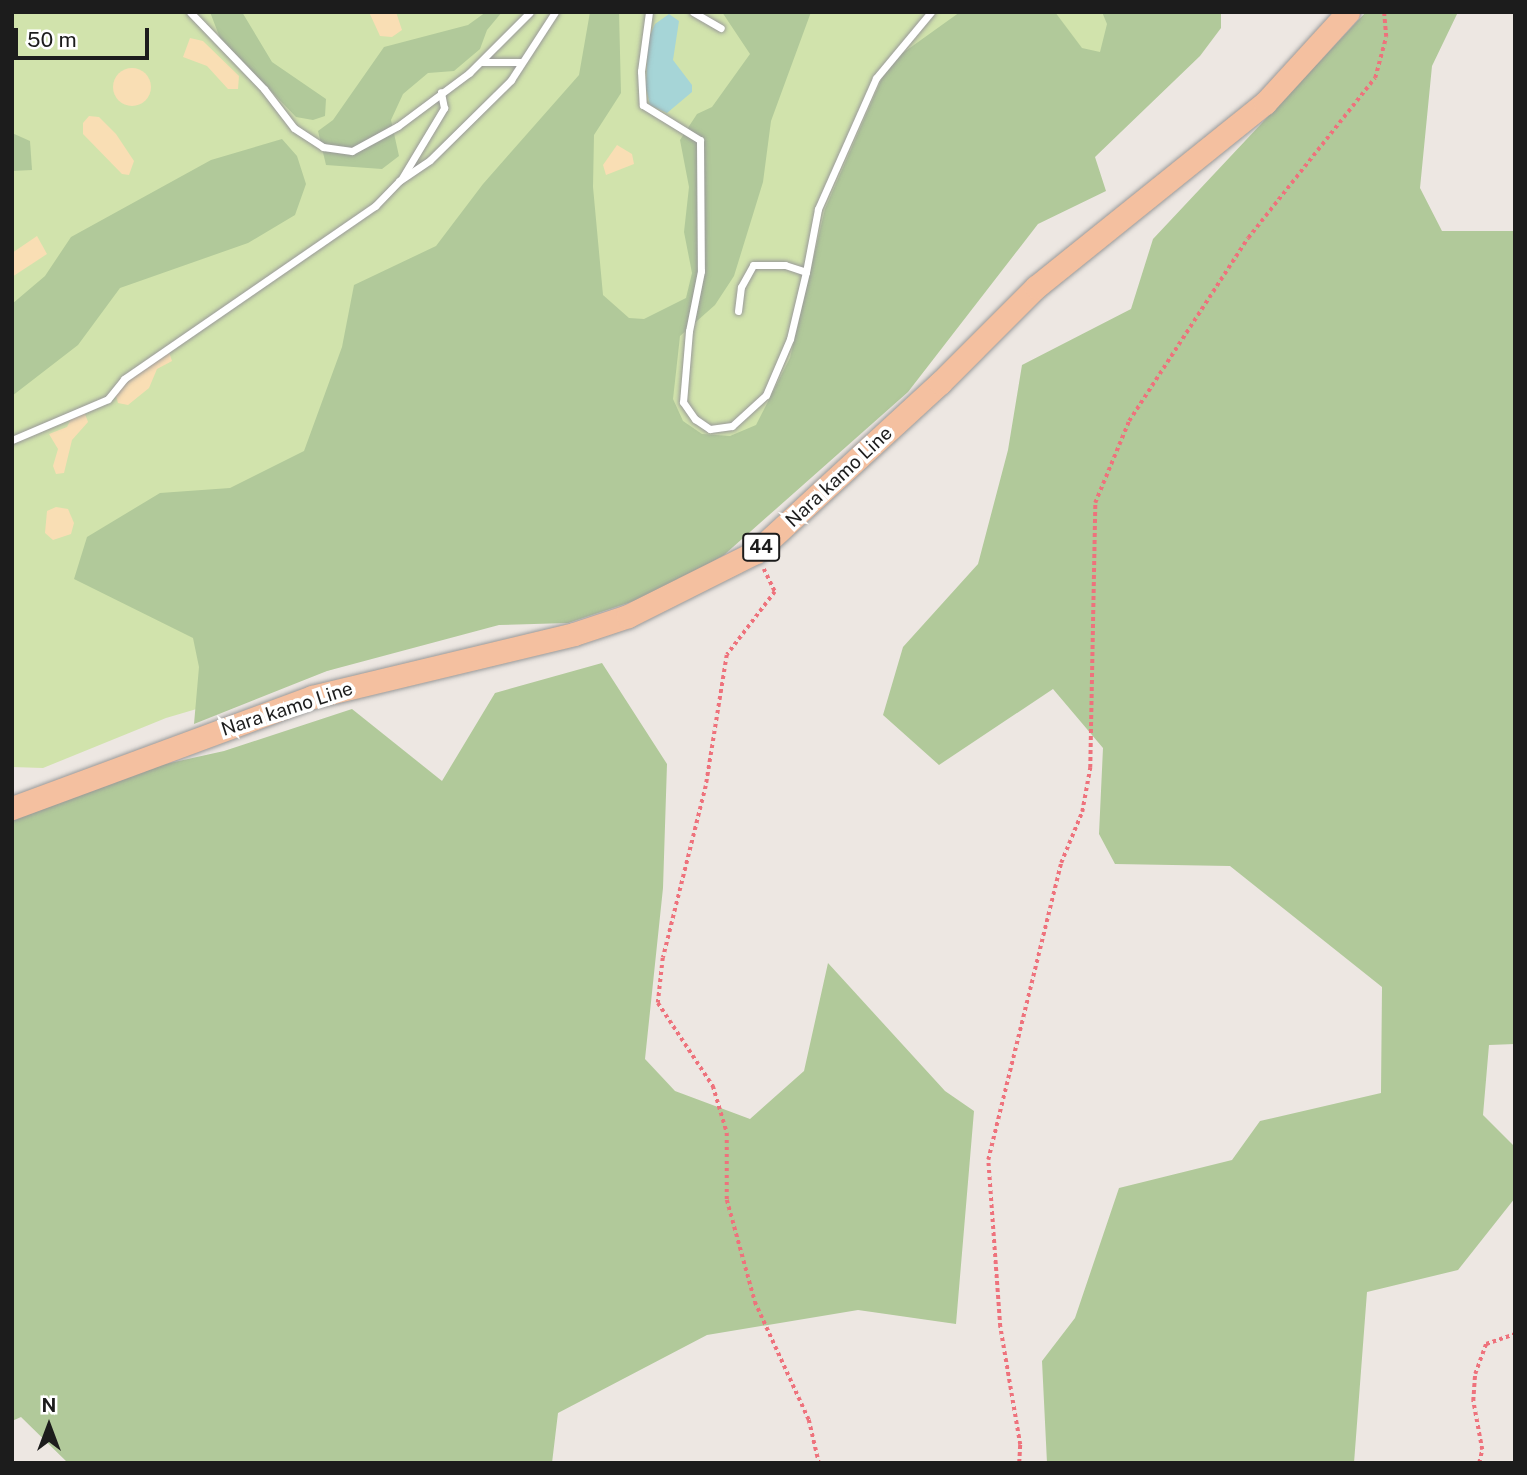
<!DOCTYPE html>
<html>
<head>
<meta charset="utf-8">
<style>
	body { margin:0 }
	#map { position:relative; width:1527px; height:1475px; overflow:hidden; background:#ede7e2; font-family:"Public Sans",sans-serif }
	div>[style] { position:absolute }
	.grass>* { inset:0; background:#d1e3ac }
	.forest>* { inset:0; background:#b1c99a }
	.sand>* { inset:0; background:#f9deb4 }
	.round { border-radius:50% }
	.water>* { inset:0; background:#a6d5d7 }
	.path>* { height:3.5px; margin-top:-1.75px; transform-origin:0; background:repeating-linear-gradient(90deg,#ee727c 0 3.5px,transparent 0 7px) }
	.roads { filter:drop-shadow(0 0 2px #999) drop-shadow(0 0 2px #999) }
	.service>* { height:7px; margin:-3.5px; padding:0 3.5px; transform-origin:3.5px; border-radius:3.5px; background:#fff }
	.primary>* { height:23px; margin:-11.5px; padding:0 11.5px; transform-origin:11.5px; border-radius:11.5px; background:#f4c0a0 }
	span { translate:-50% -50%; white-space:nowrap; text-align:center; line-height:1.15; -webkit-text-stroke:7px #fff; paint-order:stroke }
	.shield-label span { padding:2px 5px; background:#fff; border:2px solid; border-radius:5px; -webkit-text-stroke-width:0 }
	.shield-label { font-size:18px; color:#1c1c1c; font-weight:700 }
	.street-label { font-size:19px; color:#1c1c1c }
	.frame { position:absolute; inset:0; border:14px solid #1c1c1c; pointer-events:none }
	.north { position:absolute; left:14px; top:1391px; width:70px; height:70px; -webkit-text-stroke:5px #fff; paint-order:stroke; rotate:0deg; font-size:19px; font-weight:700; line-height:28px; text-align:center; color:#1c1c1c }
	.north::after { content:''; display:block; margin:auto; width:24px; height:32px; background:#1c1c1c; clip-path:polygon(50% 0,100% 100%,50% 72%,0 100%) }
	.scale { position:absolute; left:14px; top:28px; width:135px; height:32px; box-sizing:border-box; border:4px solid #1c1c1c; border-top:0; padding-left:9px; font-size:21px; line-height:24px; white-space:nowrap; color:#1c1c1c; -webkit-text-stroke:5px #fff; paint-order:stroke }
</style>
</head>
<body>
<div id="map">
	<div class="grass">
		<div style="clip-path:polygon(12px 12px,1169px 12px,751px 456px,333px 669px,166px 718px,43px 768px,12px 767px)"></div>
	</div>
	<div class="forest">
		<div style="clip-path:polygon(210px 12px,242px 12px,272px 62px,326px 99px,325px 116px,313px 120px,296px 117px,220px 38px)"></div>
		<div style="clip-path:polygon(486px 12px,502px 12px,487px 30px,480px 49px,454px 71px,428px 73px,403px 94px,391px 120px,399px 156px,382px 169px,326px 165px,318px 131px,333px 120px,384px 47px,468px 25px)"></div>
		<div style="clip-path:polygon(590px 12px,619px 12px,621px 93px,594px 135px,593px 187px,603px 295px,629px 318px,644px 319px,686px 298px,692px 273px,684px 232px,689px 187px,680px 140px,697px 114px,712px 107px,750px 54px,722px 12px,811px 12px,771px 121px,763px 182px,734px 276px,715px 305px,680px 336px,673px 399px,683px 421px,702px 434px,730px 436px,756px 425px,790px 358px,825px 209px,882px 78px,900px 55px,960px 12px,1055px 12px,1082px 48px,1100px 52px,1107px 24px,1102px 12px,1221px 12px,1221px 28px,1200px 56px,1095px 157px,1106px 191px,1038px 224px,908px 392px,724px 555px,658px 593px,568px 623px,499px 625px,327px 671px,194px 724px,199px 667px,193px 638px,74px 579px,87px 537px,160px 493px,230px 488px,304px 451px,342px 347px,354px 285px,436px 246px,483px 184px,579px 75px)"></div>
		<div style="clip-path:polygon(1366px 12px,1458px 12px,1432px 66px,1420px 188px,1442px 231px,1515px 231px,1515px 1044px,1489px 1045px,1483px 1115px,1515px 1147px,1515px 1198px,1458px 1270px,1367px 1292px,1354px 1463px,1047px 1463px,1042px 1361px,1075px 1318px,1119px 1188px,1232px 1160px,1260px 1121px,1381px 1093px,1382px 987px,1230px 866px,1115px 864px,1099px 834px,1103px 748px,1053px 689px,939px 765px,883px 715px,903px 647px,978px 564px,1008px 450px,1022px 365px,1131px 309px,1153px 239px)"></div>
		<div style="clip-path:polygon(12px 133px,30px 141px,32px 170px,12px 171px)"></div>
		<div style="clip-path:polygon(282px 139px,297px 156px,306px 184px,295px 215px,248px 243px,120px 288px,78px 345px,12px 396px,12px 304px,45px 276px,71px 237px,211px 160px)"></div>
		<div style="clip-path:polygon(602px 663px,667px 764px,663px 888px,645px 1059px,675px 1091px,750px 1119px,804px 1071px,828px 963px,945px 1091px,974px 1111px,956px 1324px,858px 1310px,707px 1335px,558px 1413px,552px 1463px,68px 1463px,21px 1417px,12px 1421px,12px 798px,224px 751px,352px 709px,442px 781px,495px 693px)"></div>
	</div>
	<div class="sand">
		<div style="clip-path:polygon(369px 12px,396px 12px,402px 30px,392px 37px,380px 36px)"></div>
		<div style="clip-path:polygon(190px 38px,203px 41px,239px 76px,238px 89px,228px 89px,207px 66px,183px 57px)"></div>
		<div class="round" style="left:113px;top:68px;width:38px;height:38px"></div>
		<div style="clip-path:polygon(89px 116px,99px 117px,116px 134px,134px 161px,129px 175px,122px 174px,83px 134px,83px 123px)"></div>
		<div style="clip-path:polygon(617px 145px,632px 154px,634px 164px,606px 175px,603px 165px)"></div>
		<div style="clip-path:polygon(37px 236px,47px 254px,12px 277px,12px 253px)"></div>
		<div style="clip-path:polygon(161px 352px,169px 352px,172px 361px,157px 369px,149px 388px,128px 405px,118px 403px,115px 393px)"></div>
		<div style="clip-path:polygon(84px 411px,88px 422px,72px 440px,64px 473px,56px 474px,53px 466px,58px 449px,49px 434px,67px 427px,74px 413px)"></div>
		<div style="clip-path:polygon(56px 507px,68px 509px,74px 523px,71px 534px,53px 540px,45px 533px,47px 511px)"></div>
	</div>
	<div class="water">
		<div style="clip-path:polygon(669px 14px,679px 21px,673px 60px,692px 85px,692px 92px,667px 113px,650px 105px,646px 87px,648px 40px,655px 24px)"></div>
	</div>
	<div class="path">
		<div style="left:764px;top:569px;width:25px;rotate:64deg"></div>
		<div style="left:775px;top:592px;width:79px;rotate:127.3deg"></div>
		<div style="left:727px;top:655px;width:133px;rotate:99.1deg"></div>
		<div style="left:706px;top:786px;width:177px;rotate:104deg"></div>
		<div style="left:663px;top:958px;width:45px;rotate:96.3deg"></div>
		<div style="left:658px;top:1003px;width:100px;rotate:56.5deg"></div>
		<div style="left:713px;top:1086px;width:49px;rotate:73.4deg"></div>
		<div style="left:727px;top:1133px;width:67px;rotate:90deg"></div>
		<div style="left:727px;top:1200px;width:106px;rotate:74.6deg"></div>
		<div style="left:755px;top:1302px;width:130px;rotate:65.4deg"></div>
		<div style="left:809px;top:1420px;width:44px;rotate:76.9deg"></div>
		<div style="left:1019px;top:1463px;width:18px;rotate:-87deg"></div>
		<div style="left:1020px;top:1445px;width:120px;rotate:-99.6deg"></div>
		<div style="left:1000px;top:1327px;width:167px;rotate:-94.1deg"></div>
		<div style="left:988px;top:1160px;width:306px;rotate:-76.2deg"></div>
		<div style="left:1061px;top:863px;width:55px;rotate:-67.6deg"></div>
		<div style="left:1082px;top:812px;width:45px;rotate:-79.7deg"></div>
		<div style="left:1090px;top:768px;width:265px;rotate:-88.9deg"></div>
		<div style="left:1095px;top:503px;width:89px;rotate:-67.5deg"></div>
		<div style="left:1129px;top:421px;width:218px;rotate:-57deg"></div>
		<div style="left:1248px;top:238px;width:204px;rotate:-51.6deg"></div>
		<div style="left:1375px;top:78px;width:42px;rotate:-75deg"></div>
		<div style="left:1386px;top:37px;width:25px;rotate:-95deg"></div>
		<div style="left:1479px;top:1463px;width:13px;rotate:-77deg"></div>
		<div style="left:1482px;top:1450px;width:50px;rotate:-100.4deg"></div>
		<div style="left:1473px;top:1401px;width:27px;rotate:-86deg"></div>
		<div style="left:1475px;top:1374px;width:32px;rotate:-70deg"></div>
		<div style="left:1486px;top:1344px;width:31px;rotate:-19deg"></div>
	</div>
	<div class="roads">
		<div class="service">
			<div style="left:190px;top:12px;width:107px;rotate:46.1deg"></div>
			<div style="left:264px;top:89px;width:49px;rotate:52.4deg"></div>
			<div style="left:294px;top:128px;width:35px;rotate:33deg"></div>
			<div style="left:323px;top:147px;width:29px;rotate:8deg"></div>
			<div style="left:352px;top:151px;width:52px;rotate:-28.5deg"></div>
			<div style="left:398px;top:126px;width:89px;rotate:-36.7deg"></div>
			<div style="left:469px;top:73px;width:86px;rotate:-45deg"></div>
			<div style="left:649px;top:12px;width:60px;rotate:97.7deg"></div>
			<div style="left:641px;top:71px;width:34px;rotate:87deg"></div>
			<div style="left:643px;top:105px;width:67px;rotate:31.6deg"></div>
			<div style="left:700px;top:140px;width:131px;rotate:89.6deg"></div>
			<div style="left:701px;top:271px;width:61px;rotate:101.3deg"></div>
			<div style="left:689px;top:331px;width:71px;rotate:94.8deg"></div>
			<div style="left:683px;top:402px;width:21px;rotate:55deg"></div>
			<div style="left:695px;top:419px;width:18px;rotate:34deg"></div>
			<div style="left:710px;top:429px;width:22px;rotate:-8deg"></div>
			<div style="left:732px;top:426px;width:46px;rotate:-42.4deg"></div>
			<div style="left:766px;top:395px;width:61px;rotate:-66.8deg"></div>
			<div style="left:790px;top:339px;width:69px;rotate:-76.6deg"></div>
			<div style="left:693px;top:12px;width:32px;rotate:30deg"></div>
			<div style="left:481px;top:62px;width:40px"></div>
			<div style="left:402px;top:178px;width:82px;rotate:-59deg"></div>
			<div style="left:444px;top:108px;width:16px;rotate:-101deg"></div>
			<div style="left:738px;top:311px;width:24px;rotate:-83deg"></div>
			<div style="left:741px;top:287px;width:25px;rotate:-61deg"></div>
			<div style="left:753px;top:265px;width:32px"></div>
			<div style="left:785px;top:265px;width:22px;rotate:18deg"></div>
			<div style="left:806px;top:272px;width:64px;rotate:-79.2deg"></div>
			<div style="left:818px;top:209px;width:143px;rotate:-66.1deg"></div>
			<div style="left:876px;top:78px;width:86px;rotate:-50.2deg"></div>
			<div style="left:12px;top:440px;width:104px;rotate:-23.1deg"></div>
			<div style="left:108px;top:399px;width:26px;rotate:-51deg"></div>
			<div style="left:124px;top:379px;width:305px;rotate:-34.6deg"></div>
			<div style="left:375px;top:206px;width:35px;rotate:-46deg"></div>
			<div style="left:399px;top:181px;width:37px;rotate:-34deg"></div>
			<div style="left:430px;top:160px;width:114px;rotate:-44.6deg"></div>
			<div style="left:511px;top:80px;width:81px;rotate:-57.1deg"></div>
		</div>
		<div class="primary">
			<div style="left:12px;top:808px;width:320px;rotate:-20.3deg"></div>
			<div style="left:312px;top:697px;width:269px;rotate:-13.5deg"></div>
			<div style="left:574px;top:634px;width:57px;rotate:-18.4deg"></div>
			<div style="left:628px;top:616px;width:143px;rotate:-26.6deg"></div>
			<div style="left:756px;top:552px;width:250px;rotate:-42.6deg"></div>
			<div style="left:940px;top:383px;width:136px;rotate:-45deg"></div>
			<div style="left:1036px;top:287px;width:294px;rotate:-38.8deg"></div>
			<div style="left:1265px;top:103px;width:123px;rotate:-47.6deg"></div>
		</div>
	</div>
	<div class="shield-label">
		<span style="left:761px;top:547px">44</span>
	</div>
	<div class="street-label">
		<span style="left:839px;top:477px;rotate:-43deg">Nara kamo Line</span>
		<span style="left:287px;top:709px;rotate:-18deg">Nara kamo Line</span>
	</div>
	<div class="frame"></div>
	<div class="north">N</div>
	<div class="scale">50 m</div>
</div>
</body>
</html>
